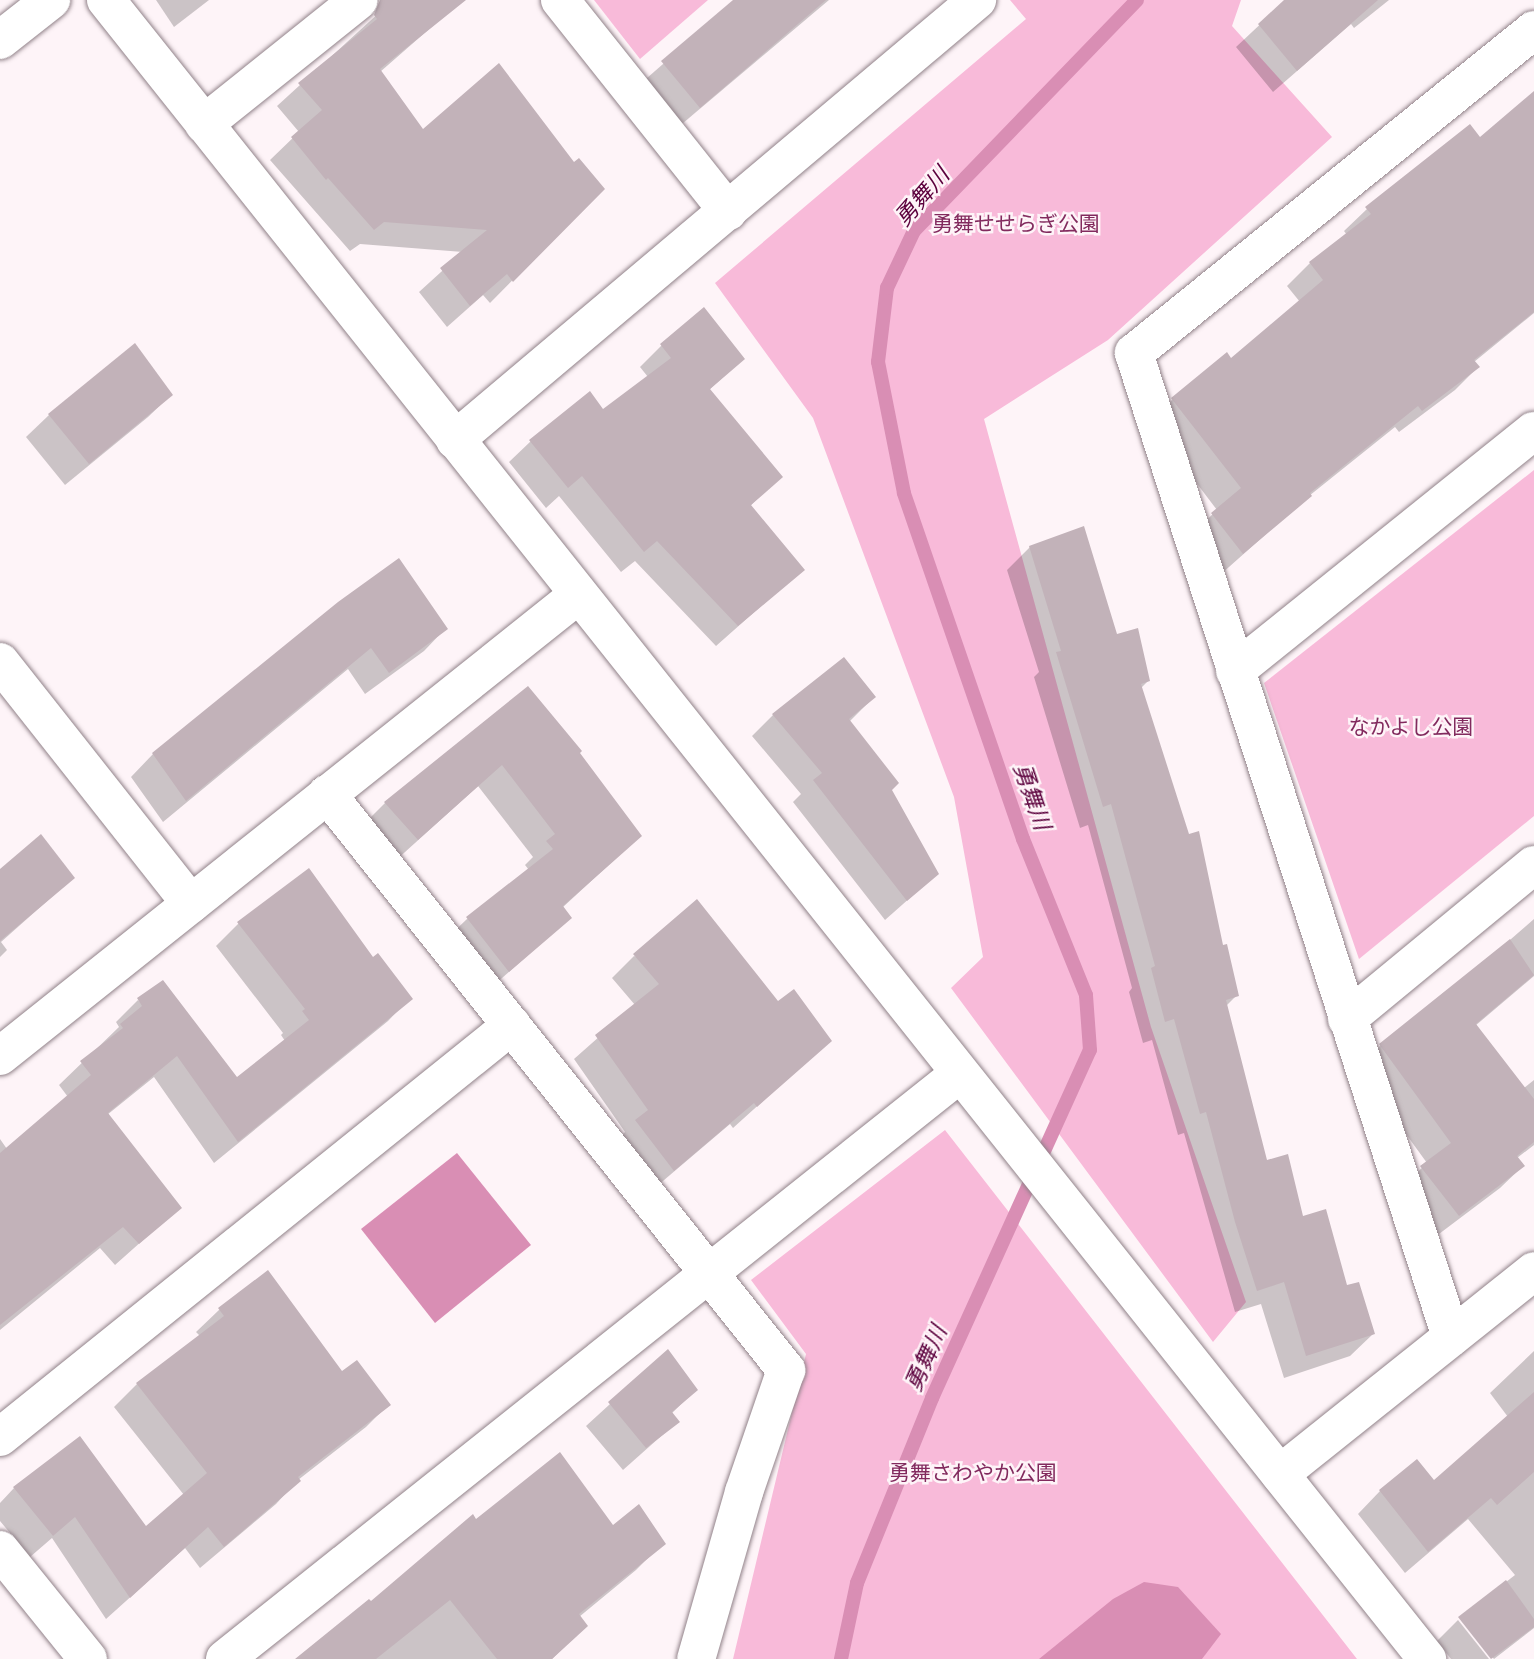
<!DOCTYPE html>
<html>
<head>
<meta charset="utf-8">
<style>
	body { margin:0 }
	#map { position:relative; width:1534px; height:1659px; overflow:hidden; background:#fef4f8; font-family:"Open Sans","Noto Sans JP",sans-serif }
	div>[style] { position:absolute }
	.green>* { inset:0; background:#f8bad9 }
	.water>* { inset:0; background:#d98eb4 }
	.shadow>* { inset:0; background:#0003 }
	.stream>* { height:14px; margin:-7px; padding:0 7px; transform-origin:7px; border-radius:7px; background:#d98eb4 }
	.building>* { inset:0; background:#c2b2b9 }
	.roads { filter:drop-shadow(0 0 2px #918289) drop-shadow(0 0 2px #918289) }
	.minor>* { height:38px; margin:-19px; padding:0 19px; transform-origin:19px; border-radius:19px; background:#fff }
	.tertiary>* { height:38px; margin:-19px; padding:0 19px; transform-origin:19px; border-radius:19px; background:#fff }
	span { translate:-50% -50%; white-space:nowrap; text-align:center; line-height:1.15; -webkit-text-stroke:5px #fef4f8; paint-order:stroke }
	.park-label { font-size:21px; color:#822a5e }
	.water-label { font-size:23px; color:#5c003d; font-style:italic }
</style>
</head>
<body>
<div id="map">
	<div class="green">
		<div style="clip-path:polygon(594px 0,708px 0,640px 59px)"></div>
		<div style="clip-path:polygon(1010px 0,1241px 0,1232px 26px,1332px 137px,1108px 340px,984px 419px,1151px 1027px,1246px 1302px,1213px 1342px,951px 988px,983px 957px,954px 797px,813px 418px,715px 283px,1026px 19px)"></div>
		<div style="clip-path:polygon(1534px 470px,1534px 816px,1359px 959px,1264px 683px)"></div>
		<div style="clip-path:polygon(945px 1130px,1357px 1659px,733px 1659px,806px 1354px,751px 1280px)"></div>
	</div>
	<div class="water">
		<div style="clip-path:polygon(457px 1153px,531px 1245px,435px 1323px,361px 1229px)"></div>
		<div style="clip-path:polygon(1144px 1582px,1178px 1587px,1221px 1634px,1202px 1659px,1039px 1659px,1113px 1599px)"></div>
	</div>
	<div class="shadow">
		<div style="clip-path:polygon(156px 0,209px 0,174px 27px)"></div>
		<div style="clip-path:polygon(393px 0,457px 0,459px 3px,380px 72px,423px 132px,574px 165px,602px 189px,490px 303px,483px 295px,447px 327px,419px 292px,463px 252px,360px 244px,350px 251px,270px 160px,299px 132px,277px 106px)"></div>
		<div style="clip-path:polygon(742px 0,829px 0,676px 129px,639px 85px,734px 2px)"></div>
		<div style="clip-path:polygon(1286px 0,1389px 0,1354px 28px,1351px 24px,1273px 92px,1236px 47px)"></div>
		<div style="clip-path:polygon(1534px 94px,1534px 313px,1474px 362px,1478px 367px,1455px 390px,1399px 432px,1395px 427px,1309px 496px,1220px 575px,1189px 537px,1217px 510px,1150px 422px,1173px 399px,1231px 360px,1300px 302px,1287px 286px,1310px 263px,1347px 235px,1344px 231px,1367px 209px,1480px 139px)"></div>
		<div style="clip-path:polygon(662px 345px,743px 359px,709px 390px,780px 477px,750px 506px,802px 570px,716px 646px,635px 561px,621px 572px,559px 496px,546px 508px,509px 462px,531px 441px,602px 411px,648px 377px,640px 367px)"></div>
		<div style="clip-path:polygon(171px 395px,148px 417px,65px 485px,26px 437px,49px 415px)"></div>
		<div style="clip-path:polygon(1030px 547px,1116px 636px,1148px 681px,1141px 688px,1237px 995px,1226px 1006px,1265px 1162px,1373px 1334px,1350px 1356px,1284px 1378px,1261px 1304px,1235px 1312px,1184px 1133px,1178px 1135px,1152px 1040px,1143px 1043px,1129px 992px,1132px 988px,1088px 825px,1080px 828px,1034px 677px,1039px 672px,1007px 570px)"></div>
		<div style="clip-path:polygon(339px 603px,446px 628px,424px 651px,365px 694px,348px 669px,163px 822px,131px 777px,153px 754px)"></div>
		<div style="clip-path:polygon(843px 659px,874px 697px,849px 722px,937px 874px,885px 920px,793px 802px,801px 794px,752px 736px,773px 715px)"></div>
		<div style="clip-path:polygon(528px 688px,640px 836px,562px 908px,570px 918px,485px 993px,444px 941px,467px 919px,529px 870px,525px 865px,533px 857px,478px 786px,394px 862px,363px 825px,385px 803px)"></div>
		<div style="clip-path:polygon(0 871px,73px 878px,1px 942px,7px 950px,0 957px)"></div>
		<div style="clip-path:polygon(1534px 919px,1534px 976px,1475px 1026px,1524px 1088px,1534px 1080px,1534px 1145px,1517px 1158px,1523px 1166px,1500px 1188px,1435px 1237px,1399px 1190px,1427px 1163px,1358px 1068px,1381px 1045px,1447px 990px,1449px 993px)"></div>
		<div style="clip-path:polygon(239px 923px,372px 960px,410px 998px,388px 1021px,214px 1163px,154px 1077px,107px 1115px,179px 1208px,115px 1265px,100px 1248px,0 1330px,0 1139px,7px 1149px,68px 1097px,59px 1085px,119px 1027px,116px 1022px,138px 1000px,237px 1080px,285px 1041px,281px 1035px,283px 1033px,216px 946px)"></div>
		<div style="clip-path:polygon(634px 956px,778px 1004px,830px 1040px,733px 1128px,730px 1124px,650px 1192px,613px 1144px,625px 1132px,574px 1059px,635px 1005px,612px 978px)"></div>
		<div style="clip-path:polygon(268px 1273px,341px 1374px,388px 1405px,366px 1427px,298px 1480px,276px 1504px,200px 1568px,185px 1548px,106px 1619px,52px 1538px,30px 1557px,0 1521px,0 1503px,14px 1488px,146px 1529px,184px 1495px,114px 1407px,137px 1384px,200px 1336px,196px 1332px,219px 1310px)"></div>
		<div style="clip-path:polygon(668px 1351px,696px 1390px,671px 1414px,677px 1422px,623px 1470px,586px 1426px)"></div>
		<div style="clip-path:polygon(1534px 1351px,1534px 1628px,1494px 1659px,1460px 1618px,1515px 1575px,1468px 1519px,1405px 1573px,1358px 1514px,1380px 1491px,1434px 1483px,1508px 1417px,1490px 1393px)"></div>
		<div style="clip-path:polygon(476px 1521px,612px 1527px,663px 1543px,636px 1570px,579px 1617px,586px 1626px,552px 1659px,298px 1659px)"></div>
		<div style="clip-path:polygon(1458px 1620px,1489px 1659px,1451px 1659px,1437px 1641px)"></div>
	</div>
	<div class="stream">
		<div style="left:841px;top:1659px;width:78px;rotate:-78.1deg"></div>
		<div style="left:857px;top:1583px;width:200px;rotate:-67.9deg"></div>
		<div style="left:932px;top:1398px;width:382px;rotate:-65.6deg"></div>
		<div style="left:1090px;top:1050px;width:55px;rotate:-94.2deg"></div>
		<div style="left:1086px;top:995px;width:168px;rotate:-112deg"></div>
		<div style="left:1023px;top:839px;width:366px;rotate:-109deg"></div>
		<div style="left:904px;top:493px;width:134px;rotate:-101.2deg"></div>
		<div style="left:878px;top:362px;width:75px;rotate:-83.1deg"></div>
		<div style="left:887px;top:288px;width:63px;rotate:-64.7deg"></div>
		<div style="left:914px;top:231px;width:321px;rotate:-46deg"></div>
	</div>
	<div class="building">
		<div style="clip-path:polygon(380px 0,466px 0,380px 69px,423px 129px,499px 63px,574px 162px,579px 158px,605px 189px,513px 282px,507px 274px,470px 306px,440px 268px,487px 230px,384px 222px,374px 230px,328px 178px,326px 180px,291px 137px,322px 110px,298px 83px,377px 19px,374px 15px)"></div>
		<div style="clip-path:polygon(733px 0,826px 0,700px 108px,661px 61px)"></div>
		<div style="clip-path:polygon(1284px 0,1378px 0,1297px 71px,1258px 24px)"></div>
		<div style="clip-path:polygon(1534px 91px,1534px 312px,1474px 360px,1480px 367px,1422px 411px,1418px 406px,1310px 493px,1312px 496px,1243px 554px,1211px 513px,1241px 488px,1171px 398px,1227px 352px,1231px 358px,1323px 280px,1309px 262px,1371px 214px,1365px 207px,1470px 124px,1480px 137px)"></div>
		<div style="clip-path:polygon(704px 307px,745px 359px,710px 389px,783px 477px,751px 505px,805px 570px,738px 626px,657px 541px,644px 552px,582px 476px,568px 488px,529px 440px,590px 391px,603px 409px,671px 358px,660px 344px)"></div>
		<div style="clip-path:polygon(135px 343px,173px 395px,89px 464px,48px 414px)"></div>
		<div style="clip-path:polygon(1084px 526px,1117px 634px,1138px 628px,1150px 681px,1141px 684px,1189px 834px,1199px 831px,1223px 945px,1227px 944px,1239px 996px,1226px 1000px,1267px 1160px,1288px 1154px,1303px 1216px,1326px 1209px,1347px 1285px,1359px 1282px,1375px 1334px,1306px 1356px,1284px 1282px,1257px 1291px,1235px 1222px,1206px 1112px,1200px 1114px,1174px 1019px,1165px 1022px,1151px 968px,1155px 966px,1111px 804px,1103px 807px,1056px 652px,1061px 651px,1029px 546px)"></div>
		<div style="clip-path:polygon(399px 558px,448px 629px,389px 673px,371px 648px,186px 801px,152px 753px,338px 602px)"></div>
		<div style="clip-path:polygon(844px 657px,876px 697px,849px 719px,899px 783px,892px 790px,939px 874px,907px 901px,813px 780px,822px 773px,772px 714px)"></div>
		<div style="clip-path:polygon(528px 686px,582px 751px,580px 753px,642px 836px,563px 906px,572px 918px,509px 972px,466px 917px,553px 849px,546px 841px,555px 834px,502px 765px,418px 840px,384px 802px)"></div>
		<div style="clip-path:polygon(41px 834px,75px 878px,0 941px,0 869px)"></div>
		<div style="clip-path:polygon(309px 868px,373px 957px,378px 953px,413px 999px,238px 1142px,177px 1056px,108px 1113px,182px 1208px,139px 1244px,123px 1227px,0 1325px,0 1153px,91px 1075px,80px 1061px,123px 1028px,120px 1024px,142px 1006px,137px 998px,163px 980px,237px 1077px,309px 1020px,302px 1011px,305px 1009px,237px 922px)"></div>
		<div style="clip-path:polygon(697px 899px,778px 1001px,794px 989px,832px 1041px,757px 1107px,754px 1103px,674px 1171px,635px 1120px,648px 1110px,595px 1035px,659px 984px,633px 954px)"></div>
		<div style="clip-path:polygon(1510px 939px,1534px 975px,1476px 1024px,1534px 1099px,1534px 1142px,1517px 1156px,1525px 1166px,1459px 1216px,1420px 1166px,1451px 1143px,1379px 1044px)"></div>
		<div style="clip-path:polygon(268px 1270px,342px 1371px,357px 1360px,391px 1405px,298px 1477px,301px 1481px,224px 1547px,208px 1527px,130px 1598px,75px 1517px,53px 1536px,13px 1487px,80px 1436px,146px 1526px,207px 1473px,136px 1383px,224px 1316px,218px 1308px)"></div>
		<div style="clip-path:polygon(668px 1349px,698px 1390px,672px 1412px,680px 1422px,646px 1448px,608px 1402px)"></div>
		<div style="clip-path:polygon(1534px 1392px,1534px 1472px,1497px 1505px,1491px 1498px,1428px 1552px,1379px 1490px,1417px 1459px,1434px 1480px)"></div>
		<div style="clip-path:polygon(560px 1452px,613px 1525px,639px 1504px,666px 1544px,579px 1614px,588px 1626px,552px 1659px,497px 1659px,450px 1600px,376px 1659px,295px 1659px,369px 1599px,371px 1601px,473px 1514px,476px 1519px)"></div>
		<div style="clip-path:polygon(1506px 1580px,1534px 1619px,1534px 1627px,1491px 1659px,1458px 1617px)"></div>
	</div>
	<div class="roads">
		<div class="minor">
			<div style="left:560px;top:0;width:270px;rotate:51.5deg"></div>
			<div style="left:0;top:40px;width:65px;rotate:-38.1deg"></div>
			<div style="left:204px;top:124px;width:198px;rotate:-38.7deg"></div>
			<div style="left:455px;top:440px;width:683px;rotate:-40.13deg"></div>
			<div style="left:0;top:662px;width:308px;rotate:51.7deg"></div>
			<div style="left:1235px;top:671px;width:383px;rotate:-38.8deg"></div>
			<div style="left:327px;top:794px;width:737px;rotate:51.45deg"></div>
			<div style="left:786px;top:1370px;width:129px;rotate:109deg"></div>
			<div style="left:744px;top:1492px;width:174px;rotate:106deg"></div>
			<div style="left:1347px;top:1019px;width:242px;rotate:-39.5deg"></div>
			<div style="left:0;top:1056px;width:739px;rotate:-38.58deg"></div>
			<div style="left:1451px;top:1337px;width:1034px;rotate:-107.86deg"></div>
			<div style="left:1134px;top:353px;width:514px;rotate:-38.92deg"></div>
			<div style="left:0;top:1437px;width:657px;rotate:-38.82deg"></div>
			<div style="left:1280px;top:1474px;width:325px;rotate:-38.6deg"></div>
			<div style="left:0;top:1550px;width:140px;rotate:51.1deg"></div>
			<div style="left:225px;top:1659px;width:937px;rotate:-38.55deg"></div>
		</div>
		<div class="tertiary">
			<div style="left:106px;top:0;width:2121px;rotate:51.47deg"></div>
		</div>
	</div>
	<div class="park-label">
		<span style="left:1016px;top:223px">勇舞せせらぎ公園</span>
		<span style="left:1411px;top:726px">なかよし公園</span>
		<span style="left:973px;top:1472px">勇舞さわやか公園</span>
	</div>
	<div class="water-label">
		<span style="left:921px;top:196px;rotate:-49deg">勇舞川</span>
		<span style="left:1033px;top:796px;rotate:71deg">勇舞川</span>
		<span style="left:925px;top:1358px;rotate:-66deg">勇舞川</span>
	</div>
</div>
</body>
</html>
